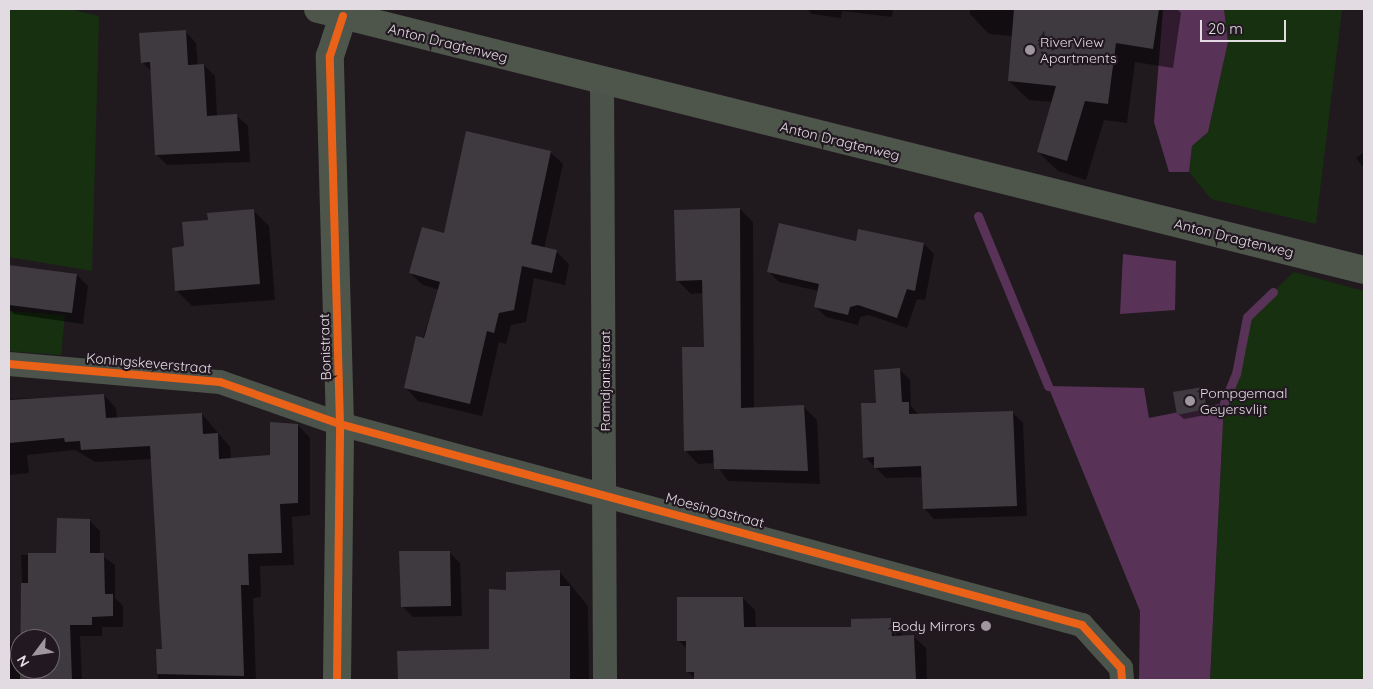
<!DOCTYPE html>
<html>
<head>
<meta charset="utf-8">
<style>
	body { margin:0 }
	#map { position:relative; width:1373px; height:689px; overflow:hidden; background:#201a1f; font-family:Quicksand,sans-serif }
	div>[style] { position:absolute }
	.green>* { inset:0; background:#173010 }
	.water>* { inset:0; background:#593257 }
	.shadow>* { inset:0; background:#0007 }
	.stream>* { height:9px; margin:-4.5px; padding:0 4.5px; transform-origin:4.5px; border-radius:4.5px; background:#593257 }
	.building>* { inset:0; background:#3f3a3f }
	.street>* { height:24px; margin:-12px; padding:0 12px; transform-origin:12px; border-radius:12px; background:#4b534a }
	.secondary>* { height:28px; margin:-14px; padding:0 14px; transform-origin:14px; border-radius:14px; background:#4e564c }
	.cycleway>* { height:8px; margin:-4px; padding:0 4px; transform-origin:4px; border-radius:4px; background:#ea6118 }
	.dots>* { width:14px; height:14px; translate:-50% -50%; box-sizing:border-box; border:2px solid #221821; border-radius:50% }
	span { translate:-50% -50%; white-space:nowrap; text-align:center; line-height:1.15; -webkit-text-stroke:4.5px #221821; paint-order:stroke }
	.poi-label { font-size:14px; color:#e2dbe1 }
	.left { translate:0 -50%; text-align:left }
	.right { translate:-100% -50%; text-align:right }
	.street-label { font-size:14px; color:#e2dbe1 }
	.frame { position:absolute; inset:0; border:10px solid #e2dbe1; pointer-events:none }
	.north { position:absolute; left:10px; top:629px; width:50px; height:50px; box-sizing:border-box; background:#221821; border:1px solid #6f666e; border-radius:50%; rotate:239deg; font-size:14px; font-weight:700; line-height:20px; text-align:center; color:#e2dbe1 }
	.north::after { content:''; display:block; margin:auto; width:18px; height:22px; background:#9e979d; clip-path:polygon(50% 0,100% 100%,50% 72%,0 100%) }
	.scale { position:absolute; left:1200px; top:20px; width:86px; height:22px; box-sizing:border-box; border:2px solid #e2dbe1; border-top:0; padding-left:6px; font-size:15px; line-height:18px; white-space:nowrap; color:#e2dbe1; -webkit-text-stroke:4px #221821; paint-order:stroke }
</style>
</head>
<body>
<div id="map">
	<div class="green">
		<div style="clip-path:polygon(9px 9px,69px 9px,99px 16px,92px 271px,9px 257px)"></div>
		<div style="clip-path:polygon(1224px 9px,1342px 9px,1316px 224px,1211px 199px,1189px 172px,1192px 146px,1208px 132px,1228px 42px)"></div>
		<div style="clip-path:polygon(1294px 272px,1364px 291px,1364px 680px,1210px 680px,1224px 403px,1236px 374px,1247px 317px)"></div>
		<div style="clip-path:polygon(9px 311px,65px 315px,61px 355px,9px 351px)"></div>
	</div>
	<div class="water">
		<div style="clip-path:polygon(1163px 9px,1224px 9px,1228px 42px,1208px 132px,1192px 146px,1189px 172px,1169px 172px,1154px 122px)"></div>
		<div style="clip-path:polygon(1123px 254px,1176px 261px,1175px 310px,1120px 314px)"></div>
		<div style="clip-path:polygon(1048px 386px,1144px 388px,1149px 418px,1224px 403px,1210px 680px,1139px 680px,1140px 611px)"></div>
	</div>
	<div class="shadow">
		<div style="clip-path:polygon(807px 9px,893px 9px,892px 17px,842px 11px,841px 18px,812px 14px)"></div>
		<div style="clip-path:polygon(970px 9px,1177px 9px,1181px 13px,1173px 68px,1135px 62px,1127px 123px,1104px 120px,1086px 180px,1058px 171px,1038px 152px,1053px 102px,1029px 100px,1009px 81px,1013px 36px,989px 34px,970px 14px)"></div>
		<div style="clip-path:polygon(186px 32px,196px 43px,198px 66px,204px 65px,215px 76px,217px 116px,237px 116px,248px 126px,250px 162px,167px 165px,156px 154px,151px 71px,142px 62px)"></div>
		<div style="clip-path:polygon(550px 152px,563px 164px,544px 249px,556px 251px,569px 264px,565px 285px,534px 278px,526px 322px,511px 325px,506px 344px,499px 342px,482px 416px,418px 401px,406px 388px,439px 290px,423px 285px,410px 273px,445px 235px)"></div>
		<div style="clip-path:polygon(1364px 152px,1364px 168px,1356px 158px)"></div>
		<div style="clip-path:polygon(740px 209px,753px 222px,754px 408px,804px 407px,817px 420px,820px 484px,728px 481px,715px 463px,698px 464px,685px 450px,705px 348px,704px 293px,691px 294px,678px 281px)"></div>
		<div style="clip-path:polygon(254px 211px,269px 226px,275px 300px,192px 306px,176px 290px,209px 221px)"></div>
		<div style="clip-path:polygon(857px 243px,924px 244px,934px 254px,925px 300px,917px 299px,907px 328px,869px 315px,860px 317px,858px 325px,826px 317px,815px 306px,818px 291px,779px 282px,769px 272px)"></div>
		<div style="clip-path:polygon(9px 266px,77px 275px,88px 286px,83px 324px,14px 314px,9px 309px)"></div>
		<div style="clip-path:polygon(899px 369px,910px 380px,911px 406px,919px 415px,1012px 412px,1023px 423px,1027px 516px,934px 519px,924px 508px,923px 477px,886px 478px,865px 457px,877px 404px)"></div>
		<div style="clip-path:polygon(1202px 388px,1211px 414px,1184px 419px,1178px 414px)"></div>
		<div style="clip-path:polygon(104px 395px,116px 408px,117px 419px,202px 414px,230px 447px,231px 459px,271px 457px,298px 425px,310px 438px,310px 515px,292px 517px,294px 565px,260px 566px,261px 597px,253px 598px,256px 680px,158px 680px,157px 651px,163px 651px,152px 459px,95px 462px,75px 450px,27px 455px,29px 473px,9px 475px,9px 399px)"></div>
		<div style="clip-path:polygon(evenodd,89px 520px,100px 531px,100px 554px,115px 565px,115px 598px,123px 606px,123px 627px,102px 627px,102px 636px,80px 636px,82px 680px,9px 680px,9px 643px,19px 643px,19px 633px,24px 633px,21px 555px,57px 554px,89px 520px,20px 639px,50px 639px,50px 669px,20px 669px,20px 639px)"></div>
		<div style="clip-path:polygon(9px 523px,9px 524px,10px 559px,9px 559px)"></div>
		<div style="clip-path:polygon(449px 552px,460px 563px,462px 616px,413px 617px,402px 606px)"></div>
		<div style="clip-path:polygon(559px 571px,588px 606px,589px 680px,399px 680px,398px 652px,490px 650px,507px 591px)"></div>
		<div style="clip-path:polygon(743px 598px,755px 610px,756px 629px,853px 629px,891px 619px,903px 636px,913px 636px,926px 648px,927px 680px,696px 680px,687px 671px,687px 649px,679px 641px)"></div>
	</div>
	<div class="stream">
		<div style="left:978px;top:216px;width:184px;rotate:67.6deg"></div>
		<div style="left:1224px;top:403px;width:31px;rotate:-68deg"></div>
		<div style="left:1236px;top:374px;width:58px;rotate:-79.1deg"></div>
		<div style="left:1247px;top:317px;width:36px;rotate:-44deg"></div>
	</div>
	<div class="building">
		<div style="clip-path:polygon(1014px 9px,1159px 9px,1153px 49px,1116px 43px,1108px 104px,1085px 101px,1067px 161px,1037px 152px,1056px 86px,1008px 81px)"></div>
		<div style="clip-path:polygon(186px 30px,188px 65px,204px 64px,207px 116px,237px 114px,240px 151px,155px 155px,150px 62px,141px 63px,139px 33px)"></div>
		<div style="clip-path:polygon(466px 131px,551px 151px,531px 244px,557px 250px,552px 273px,522px 266px,514px 310px,499px 313px,494px 333px,487px 331px,470px 404px,404px 388px,416px 336px,424px 338px,440px 282px,409px 273px,422px 227px,444px 233px)"></div>
		<div style="clip-path:polygon(740px 208px,741px 408px,804px 405px,808px 471px,714px 469px,713px 450px,684px 451px,682px 347px,704px 347px,702px 280px,676px 281px,674px 210px)"></div>
		<div style="clip-path:polygon(254px 209px,260px 284px,175px 291px,172px 248px,184px 246px,182px 222px,208px 220px,207px 213px)"></div>
		<div style="clip-path:polygon(779px 223px,856px 241px,858px 229px,924px 243px,915px 291px,907px 289px,897px 318px,858px 305px,850px 307px,848px 315px,814px 307px,819px 284px,767px 272px)"></div>
		<div style="clip-path:polygon(9px 265px,77px 274px,72px 313px,9px 305px)"></div>
		<div style="clip-path:polygon(900px 368px,902px 402px,909px 402px,909px 414px,1013px 411px,1017px 506px,923px 509px,921px 466px,874px 468px,874px 457px,863px 458px,861px 403px,876px 403px,874px 370px)"></div>
		<div style="clip-path:polygon(1203px 387px,1207px 409px,1177px 415px,1173px 392px)"></div>
		<div style="clip-path:polygon(104px 394px,106px 418px,202px 413px,203px 434px,218px 433px,219px 459px,270px 455px,270px 422px,298px 424px,298px 503px,280px 504px,282px 553px,248px 554px,249px 585px,241px 585px,244px 676px,157px 674px,156px 649px,162px 649px,150px 446px,81px 450px,80px 441px,65px 442px,64px 438px,9px 443px,9px 400px)"></div>
		<div style="clip-path:polygon(evenodd,57px 518px,90px 519px,90px 553px,104px 553px,105px 594px,113px 594px,113px 616px,92px 617px,92px 625px,70px 625px,72px 680px,20px 680px,21px 583px,28px 583px,28px 553px,56px 553px,57px 518px,20px 639px,50px 639px,50px 669px,20px 669px,20px 639px)"></div>
		<div style="clip-path:polygon(399px 551px,450px 551px,451px 606px,401px 607px)"></div>
		<div style="clip-path:polygon(560px 570px,560px 586px,570px 586px,570px 680px,398px 680px,397px 651px,489px 649px,489px 589px,506px 590px,506px 572px)"></div>
		<div style="clip-path:polygon(677px 597px,743px 597px,744px 627px,851px 627px,851px 619px,891px 618px,892px 636px,914px 635px,916px 680px,694px 680px,694px 672px,686px 672px,686px 641px,677px 641px)"></div>
	</div>
	<div class="street">
		<div style="left:602px;top:82px;width:598px;rotate:89.71deg"></div>
		<div style="left:9px;top:364px;width:212px;rotate:4.9deg"></div>
		<div style="left:220px;top:382px;width:127px;rotate:19.3deg"></div>
		<div style="left:340px;top:424px;width:769px;rotate:15.16deg"></div>
		<div style="left:1082px;top:625px;width:58px;rotate:47.8deg"></div>
		<div style="left:1121px;top:668px;width:12px;rotate:85deg"></div>
	</div>
	<div class="secondary">
		<div style="left:318px;top:9px;width:1078px;rotate:14.01deg"></div>
		<div style="left:337px;top:680px;width:256px;rotate:-89.3deg"></div>
		<div style="left:340px;top:424px;width:368px;rotate:-91.6deg"></div>
		<div style="left:330px;top:56px;width:42px;rotate:-72deg"></div>
	</div>
	<div class="cycleway">
		<div style="left:9px;top:364px;width:212px;rotate:4.9deg"></div>
		<div style="left:220px;top:382px;width:127px;rotate:19.3deg"></div>
		<div style="left:340px;top:424px;width:769px;rotate:15.16deg"></div>
		<div style="left:1082px;top:625px;width:58px;rotate:47.8deg"></div>
		<div style="left:1121px;top:668px;width:12px;rotate:85deg"></div>
		<div style="left:337px;top:680px;width:256px;rotate:-89.3deg"></div>
		<div style="left:340px;top:424px;width:368px;rotate:-91.6deg"></div>
		<div style="left:330px;top:56px;width:42px;rotate:-72deg"></div>
	</div>
	<div class="dots">
		<div style="left:1030px;top:50px;background:#9e979d"></div>
		<div style="left:1190px;top:401px;background:#9e979d"></div>
		<div style="left:986px;top:626px;background:#9e979d"></div>
	</div>
	<div class="poi-label">
		<span class="left" style="left:1040px;top:50px">RiverView<br>Apartments</span>
		<span class="left" style="left:1200px;top:401px">Pompgemaal<br>Geyersvlijt</span>
		<span class="right" style="left:975px;top:626px">Body Mirrors</span>
	</div>
	<div class="street-label">
		<span style="left:448px;top:43px;rotate:14deg">Anton Dragtenweg</span>
		<span style="left:840px;top:141px;rotate:14deg">Anton Dragtenweg</span>
		<span style="left:1234px;top:238px;rotate:14deg">Anton Dragtenweg</span>
		<span style="left:325px;top:347px;rotate:-92deg">Bonistraat</span>
		<span style="left:149px;top:363px;rotate:5deg">Koningskeverstraat</span>
		<span style="left:605px;top:381px;rotate:-90deg">Ramdjanistraat</span>
		<span style="left:715px;top:510px;rotate:15deg">Moesingastraat</span>
	</div>
	<div class="frame"></div>
	<div class="north">N</div>
	<div class="scale">20 m</div>
</div>
</body>
</html>
